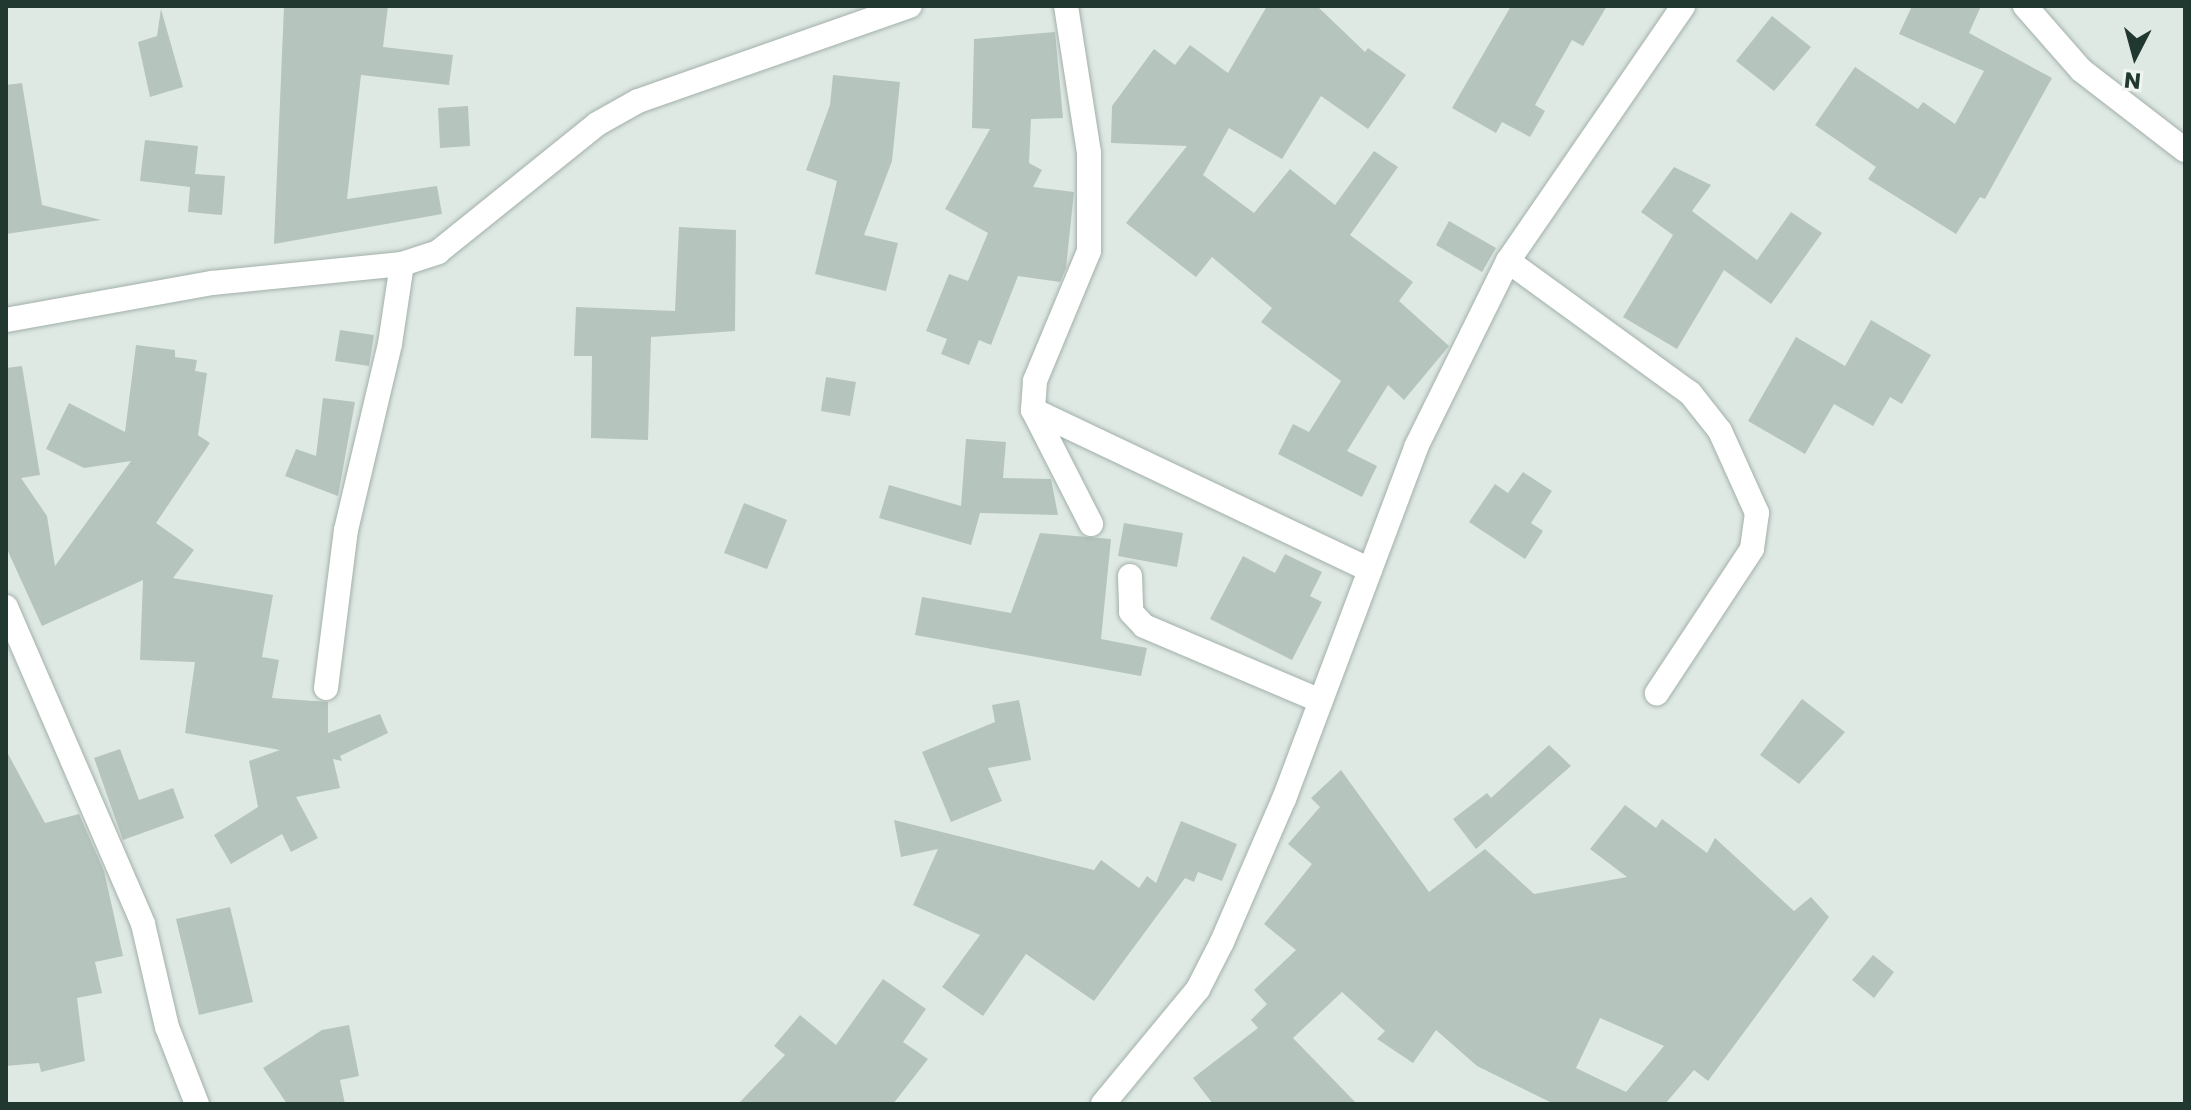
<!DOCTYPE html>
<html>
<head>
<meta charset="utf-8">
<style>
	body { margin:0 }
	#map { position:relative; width:2191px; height:1110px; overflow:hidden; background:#dfe9e4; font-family:Poppins,sans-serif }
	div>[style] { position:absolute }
	.building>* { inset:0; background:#b5c4bd }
	.roads { filter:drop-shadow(0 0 2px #a2b0aa) drop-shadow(0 0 2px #a2b0aa) }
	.street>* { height:24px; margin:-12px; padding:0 12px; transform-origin:12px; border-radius:12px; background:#fff }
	span { translate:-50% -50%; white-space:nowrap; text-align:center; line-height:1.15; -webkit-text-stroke:6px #eff6f2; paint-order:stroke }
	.frame { position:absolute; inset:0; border:8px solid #213830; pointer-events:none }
	.north { position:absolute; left:2095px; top:16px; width:80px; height:80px; -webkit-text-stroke:6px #eff6f2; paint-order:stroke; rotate:186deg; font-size:22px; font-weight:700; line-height:32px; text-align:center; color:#213830 }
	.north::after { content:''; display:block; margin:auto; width:28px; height:36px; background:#213830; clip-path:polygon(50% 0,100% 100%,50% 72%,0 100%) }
</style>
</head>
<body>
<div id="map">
	<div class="building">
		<div style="clip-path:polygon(284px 6px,388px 6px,383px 47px,453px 55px,449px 85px,361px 75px,347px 199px,437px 186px,442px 214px,274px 244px)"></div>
		<div style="clip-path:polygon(1267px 6px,1317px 6px,1365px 52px,1368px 48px,1406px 75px,1368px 129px,1321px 96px,1282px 159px,1229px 128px,1203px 175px,1254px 213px,1290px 169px,1335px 205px,1374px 151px,1398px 167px,1350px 235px,1413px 282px,1399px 301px,1449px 346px,1404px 400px,1388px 385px,1347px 451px,1377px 466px,1362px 497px,1278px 454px,1293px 424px,1309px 432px,1341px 381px,1261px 322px,1272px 308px,1212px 257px,1196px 277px,1126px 223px,1187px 146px,1111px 143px,1112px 106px,1154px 49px,1175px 65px,1190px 45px,1228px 73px)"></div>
		<div style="clip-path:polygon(1511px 6px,1607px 6px,1583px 46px,1572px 40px,1535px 105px,1545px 111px,1530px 137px,1502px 122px,1496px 133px,1452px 108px)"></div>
		<div style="clip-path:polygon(1912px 6px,1981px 6px,1969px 33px,2052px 78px,1985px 199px,1980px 197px,1956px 234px,1868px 179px,1876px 167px,1815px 125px,1855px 67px,1918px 109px,1923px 102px,1955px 124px,1984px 71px,1899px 34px)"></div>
		<div style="clip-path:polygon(161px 9px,183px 87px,150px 97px,138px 42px,157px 36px)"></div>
		<div style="clip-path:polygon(1772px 16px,1811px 47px,1774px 91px,1736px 61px)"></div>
		<div style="clip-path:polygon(1055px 32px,1063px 118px,1031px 119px,1029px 163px,1042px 170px,1033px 187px,1074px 192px,1066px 268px,1060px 282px,1018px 276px,991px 345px,979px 340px,969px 365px,941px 354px,947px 339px,926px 331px,949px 274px,968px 281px,988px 233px,945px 209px,990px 129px,972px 128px,974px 39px)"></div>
		<div style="clip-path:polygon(833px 75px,900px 82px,892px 161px,864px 235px,898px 243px,886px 291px,815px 274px,837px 181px,806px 170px,830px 105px)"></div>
		<div style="clip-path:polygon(22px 83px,42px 205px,101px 220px,6px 234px,6px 85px)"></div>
		<div style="clip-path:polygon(468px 106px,470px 146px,440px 148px,438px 108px)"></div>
		<div style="clip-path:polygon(145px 140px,198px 146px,195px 174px,225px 176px,222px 215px,188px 212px,190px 187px,140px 181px)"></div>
		<div style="clip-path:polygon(1674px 167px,1711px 185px,1692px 211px,1757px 260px,1791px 212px,1822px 233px,1771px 304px,1724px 270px,1677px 349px,1623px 317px,1673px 235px,1641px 212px)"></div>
		<div style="clip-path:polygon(1449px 221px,1496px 248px,1482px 272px,1436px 245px)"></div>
		<div style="clip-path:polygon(679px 227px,736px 230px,735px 331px,651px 337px,648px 440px,591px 438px,592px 356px,574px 356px,576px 307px,675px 311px)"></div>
		<div style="clip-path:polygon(1871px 320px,1931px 355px,1902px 404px,1890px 397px,1873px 426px,1834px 404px,1805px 454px,1748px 421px,1796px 337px,1845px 366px)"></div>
		<div style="clip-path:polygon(340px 330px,374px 335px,369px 366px,335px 361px)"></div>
		<div style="clip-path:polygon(136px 345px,175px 350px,175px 357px,197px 360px,195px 371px,207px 373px,198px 435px,210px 443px,156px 523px,194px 550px,173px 578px,273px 595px,262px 657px,279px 660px,272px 698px,328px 702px,328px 733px,380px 714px,388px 733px,340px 756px,342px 761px,333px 759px,340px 788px,296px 797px,318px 838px,291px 852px,282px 834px,231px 864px,214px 835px,258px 807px,249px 761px,280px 750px,185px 733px,195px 662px,140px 660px,143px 580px,42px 626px,6px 547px,6px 368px,22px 366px,40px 475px,21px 478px,47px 516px,55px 566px,131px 461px,84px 468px,46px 449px,69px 403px,125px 432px)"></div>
		<div style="clip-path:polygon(826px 377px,856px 382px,850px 416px,821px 411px)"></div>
		<div style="clip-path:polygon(323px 398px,355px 402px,338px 496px,285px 476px,296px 449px,316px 456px)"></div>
		<div style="clip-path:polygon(966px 439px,1006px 442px,1003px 478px,1051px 479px,1058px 515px,980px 513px,971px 545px,879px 518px,889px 485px,961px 506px)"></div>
		<div style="clip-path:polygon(1523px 472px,1552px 491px,1531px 523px,1543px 531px,1525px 559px,1469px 522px,1495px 484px,1508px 493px)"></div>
		<div style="clip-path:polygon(744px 503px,787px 520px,767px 569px,724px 553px)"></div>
		<div style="clip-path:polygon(1124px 523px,1183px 533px,1177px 567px,1118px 556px)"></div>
		<div style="clip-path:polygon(1040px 533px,1111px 539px,1101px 639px,1147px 648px,1141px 676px,915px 635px,922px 597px,1011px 613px)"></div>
		<div style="clip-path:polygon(1285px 554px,1322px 572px,1310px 596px,1322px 602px,1292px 660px,1210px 619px,1243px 556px,1275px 573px)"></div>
		<div style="clip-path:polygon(1802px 699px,1845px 732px,1799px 784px,1760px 755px)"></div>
		<div style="clip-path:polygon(1019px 700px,1031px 760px,988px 768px,1002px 801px,951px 822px,922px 752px,995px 722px,992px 705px)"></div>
		<div style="clip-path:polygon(1549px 745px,1571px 766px,1476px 849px,1453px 819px,1487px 793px,1491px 798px)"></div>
		<div style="clip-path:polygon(120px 749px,139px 800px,173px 788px,184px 818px,123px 840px,94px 758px)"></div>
		<div style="clip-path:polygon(6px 750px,45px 823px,79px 814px,104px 871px,123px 956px,95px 962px,102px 993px,77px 998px,85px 1061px,41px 1072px,39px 1063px,6px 1066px)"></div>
		<div style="clip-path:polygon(evenodd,1341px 770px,1429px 892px,1485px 849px,1534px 894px,1627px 877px,1590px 849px,1625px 805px,1656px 828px,1662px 819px,1707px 853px,1715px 838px,1794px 911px,1811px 897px,1829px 917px,1708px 1081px,1694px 1070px,1665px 1104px,1554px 1104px,1477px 1066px,1436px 1030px,1413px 1063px,1377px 1039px,1385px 1031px,1342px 992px,1293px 1038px,1357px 1104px,1213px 1104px,1193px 1078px,1258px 1028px,1251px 1020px,1267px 1004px,1254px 990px,1296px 950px,1264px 924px,1312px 864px,1288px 844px,1320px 807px,1311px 798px,1341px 770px,1600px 1018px,1664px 1046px,1626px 1092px,1576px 1068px,1600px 1018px)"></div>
		<div style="clip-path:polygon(894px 820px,1094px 870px,1101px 860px,1139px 888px,1147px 876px,1156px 883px,1181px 821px,1237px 844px,1222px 881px,1198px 872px,1194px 882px,1185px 878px,1094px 1001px,1026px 954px,983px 1016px,942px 987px,980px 935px,913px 905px,938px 849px,901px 857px)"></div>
		<div style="clip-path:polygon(230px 907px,253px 1002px,199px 1015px,176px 919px)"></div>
		<div style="clip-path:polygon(1873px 955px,1894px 972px,1874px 998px,1852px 980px)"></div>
		<div style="clip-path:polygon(883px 979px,926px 1009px,903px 1042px,928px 1059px,893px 1104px,738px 1104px,785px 1055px,774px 1046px,800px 1015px,836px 1045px)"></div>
		<div style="clip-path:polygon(349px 1025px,359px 1076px,340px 1080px,345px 1104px,287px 1104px,263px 1068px,322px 1030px)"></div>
	</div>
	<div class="roads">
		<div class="street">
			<div style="left:1066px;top:6px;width:149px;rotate:81.1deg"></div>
			<div style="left:1089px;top:153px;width:98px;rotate:90deg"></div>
			<div style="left:1089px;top:251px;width:141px;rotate:112.6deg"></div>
			<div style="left:1035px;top:381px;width:29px;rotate:94deg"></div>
			<div style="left:1033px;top:410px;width:128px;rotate:63deg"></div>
			<div style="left:2025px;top:6px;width:85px;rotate:48.8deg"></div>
			<div style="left:2081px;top:70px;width:131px;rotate:37.6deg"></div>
			<div style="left:1508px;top:261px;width:225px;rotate:36deg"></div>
			<div style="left:1690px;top:393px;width:48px;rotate:51.7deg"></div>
			<div style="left:1720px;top:431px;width:90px;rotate:65.7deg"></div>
			<div style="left:1757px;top:513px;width:36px;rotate:98deg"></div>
			<div style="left:1752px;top:549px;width:173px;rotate:123.4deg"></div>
			<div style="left:6px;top:320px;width:209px;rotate:-10.2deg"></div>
			<div style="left:212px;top:283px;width:191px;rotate:-5.7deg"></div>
			<div style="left:402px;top:264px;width:38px;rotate:-18deg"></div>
			<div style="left:438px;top:252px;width:204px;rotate:-38.8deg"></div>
			<div style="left:597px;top:124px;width:47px;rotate:-29.3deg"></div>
			<div style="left:638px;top:101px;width:288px;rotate:-19.3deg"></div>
			<div style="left:1033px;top:410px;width:373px;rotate:25.4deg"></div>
			<div style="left:1130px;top:576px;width:36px;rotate:88deg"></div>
			<div style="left:1131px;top:612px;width:19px;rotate:47deg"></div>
			<div style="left:1144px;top:626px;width:192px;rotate:23deg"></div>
			<div style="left:6px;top:607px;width:345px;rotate:66.6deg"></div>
			<div style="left:143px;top:924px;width:106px;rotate:76.9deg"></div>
			<div style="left:167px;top:1027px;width:83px;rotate:68.7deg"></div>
			<div style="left:326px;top:688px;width:159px;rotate:-82.8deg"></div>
			<div style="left:346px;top:530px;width:191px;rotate:-76.7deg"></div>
			<div style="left:390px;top:344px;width:81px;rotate:-81.5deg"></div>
			<div style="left:1103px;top:1104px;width:149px;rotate:-50.4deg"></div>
			<div style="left:1198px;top:989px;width:53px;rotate:-62.9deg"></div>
			<div style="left:1222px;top:942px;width:156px;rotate:-66.6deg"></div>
			<div style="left:1284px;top:799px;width:376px;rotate:-69.4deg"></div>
			<div style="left:1416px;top:447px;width:208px;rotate:-63.7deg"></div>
			<div style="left:1508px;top:261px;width:309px;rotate:-55.5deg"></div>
		</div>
	</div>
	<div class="frame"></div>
	<div class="north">N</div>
</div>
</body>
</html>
